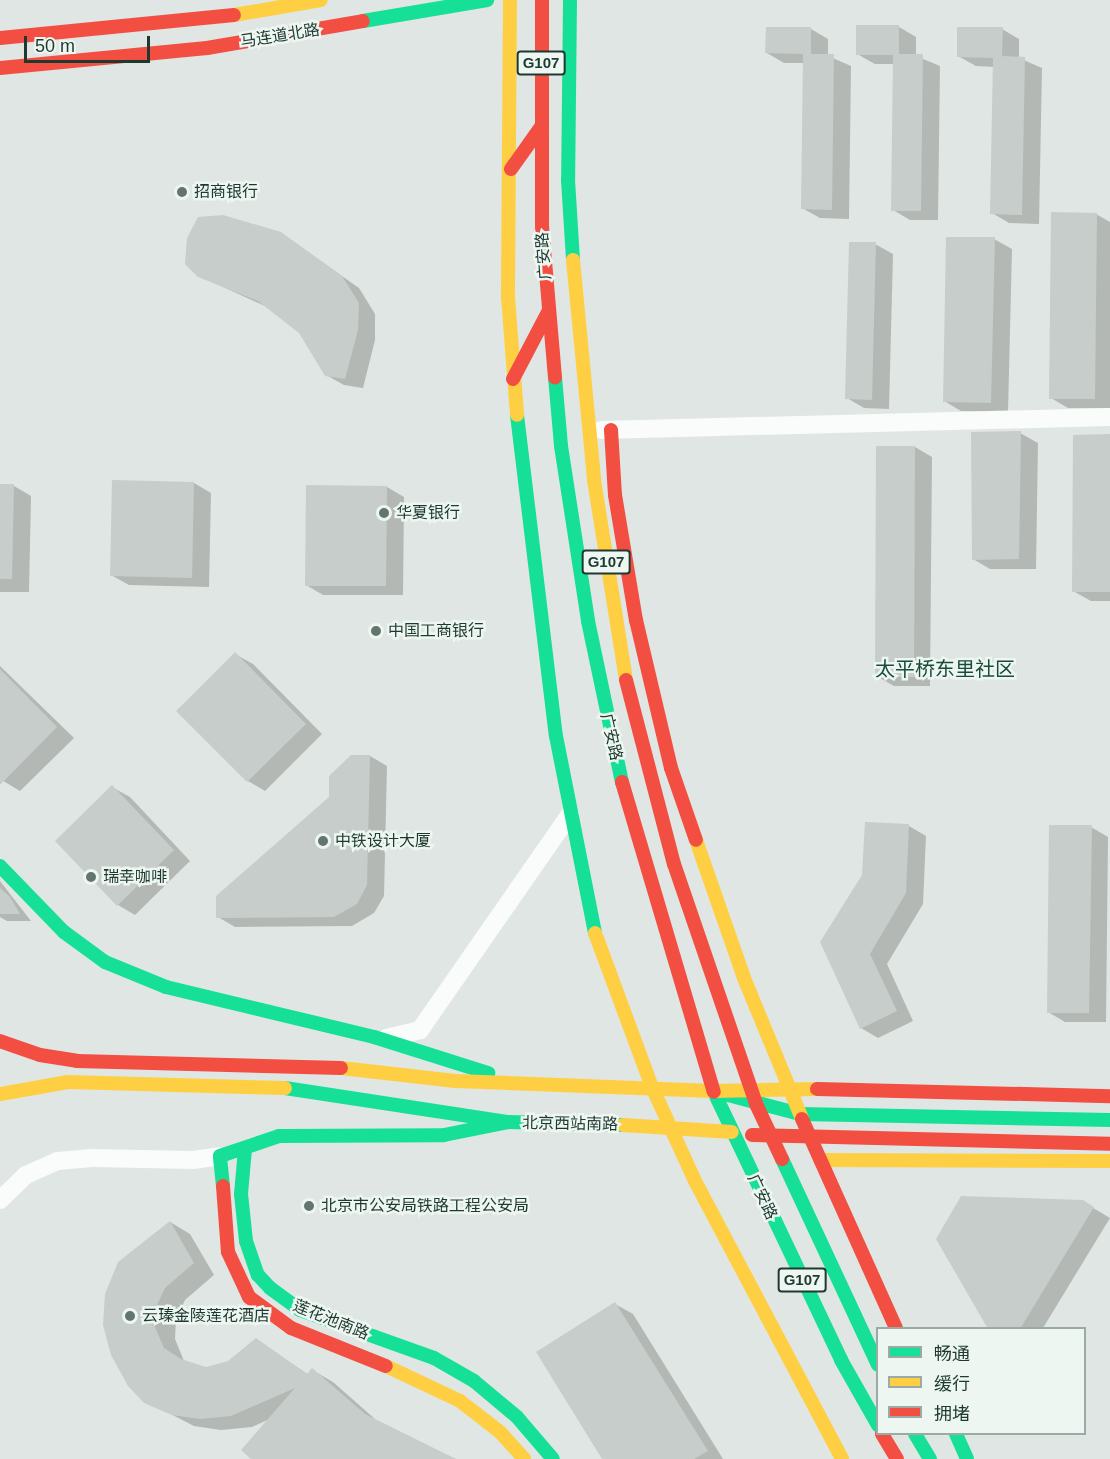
<!DOCTYPE html>
<html>
<head>
<meta charset="utf-8">
<style>
	body { margin:0 }
	#map { position:relative; width:1110px; height:1459px; overflow:hidden; background:#e0e6e3; font-family:Helvetica,"Noto Sans SC",sans-serif }
	div>[style] { position:absolute }
	.shadow>* { inset:0; background:#0003 }
	.building>* { inset:0; background:#c7cdca }
	.street>* { height:18px; margin:-9px; padding:0 9px; transform-origin:9px; border-radius:9px; background:#fafbfb }
	.fast>* { height:14px; margin:-7px; padding:0 7px; transform-origin:7px; border-radius:7px; background:#16e098 }
	.slow>* { height:14px; margin:-7px; padding:0 7px; transform-origin:7px; border-radius:7px; background:#ffcf43 }
	.jam>* { height:14px; margin:-7px; padding:0 7px; transform-origin:7px; border-radius:7px; background:#f24e42 }
	.dots>* { width:16px; height:16px; translate:-50% -50%; box-sizing:border-box; border:3px solid #edf6f1; border-radius:50% }
	span { translate:-50% -50%; white-space:nowrap; text-align:center; line-height:1.15; -webkit-text-stroke:5px #edf6f1; paint-order:stroke }
	.shield-label span { padding:2px 4px; background:#edf6f1; border:2px solid; border-radius:4px; -webkit-text-stroke-width:0 }
	.shield-label { font-size:15px; color:#1e3930; font-weight:700 }
	.street-label { font-size:16px; color:#1e3930 }
	.poi-label { font-size:16px; color:#1e3930 }
	.left { translate:0 -50%; text-align:left }
	.quarter-label { font-size:20px; color:#194c3c }
	.legend { position:absolute; left:876px; top:1327px; width:210px; height:108px; box-sizing:border-box; background:#edf6f1; border:2px solid #9aaaa4; margin:0; padding:8px 10px; list-style:none; font-size:18px; color:#1e3930 }
	.legend li { display:flex; align-items:center; gap:12px; height:30px }
	.legend b { width:30px; border:2px solid #9aaaa4 }
	.scale { position:absolute; left:24px; top:36px; width:126px; height:27px; box-sizing:border-box; border:3px solid #1e3930; border-top:0; padding-left:8px; font-size:18px; line-height:21px; white-space:nowrap; color:#1e3930; -webkit-text-stroke:4px #edf6f1; paint-order:stroke }
</style>
</head>
<body>
<div id="map">
	<div class="shadow">
		<div style="clip-path:polygon(899px 27px,916px 37px,916px 56px,940px 66px,938px 220px,910px 220px,893px 210px,895px 64px,875px 64px,857px 54px)"></div>
		<div style="clip-path:polygon(811px 29px,828px 39px,828px 56px,851px 66px,849px 219px,820px 218px,802px 208px,805px 63px,784px 63px,767px 53px)"></div>
		<div style="clip-path:polygon(1002px 29px,1019px 39px,1019px 58px,1042px 68px,1039px 224px,1009px 223px,992px 213px,995px 67px,976px 66px,958px 56px)"></div>
		<div style="clip-path:polygon(1096px 214px,1110px 222px,1110px 408px,1068px 408px,1051px 398px)"></div>
		<div style="clip-path:polygon(281px 233px,359px 288px,375px 314px,375px 340px,363px 388px,344px 385px,326px 375px,300px 332px,267px 307px,199px 276px)"></div>
		<div style="clip-path:polygon(994px 239px,1012px 249px,1008px 412px,961px 411px,944px 401px)"></div>
		<div style="clip-path:polygon(875px 244px,893px 254px,889px 409px,864px 408px,847px 398px)"></div>
		<div style="clip-path:polygon(1020px 433px,1038px 443px,1036px 569px,990px 569px,973px 559px)"></div>
		<div style="clip-path:polygon(1110px 436px,1110px 601px,1091px 601px,1073px 591px)"></div>
		<div style="clip-path:polygon(915px 447px,932px 457px,930px 686px,894px 686px,876px 676px)"></div>
		<div style="clip-path:polygon(194px 483px,211px 493px,209px 587px,129px 585px,111px 575px)"></div>
		<div style="clip-path:polygon(0 485px,14px 486px,31px 496px,29px 592px,0 592px)"></div>
		<div style="clip-path:polygon(387px 487px,404px 497px,403px 595px,323px 595px,306px 585px)"></div>
		<div style="clip-path:polygon(235px 654px,253px 664px,322px 734px,265px 791px,248px 781px,178px 711px)"></div>
		<div style="clip-path:polygon(0 666px,74px 738px,20px 791px,0 779px)"></div>
		<div style="clip-path:polygon(370px 756px,387px 766px,384px 896px,374px 913px,352px 926px,235px 927px,218px 917px)"></div>
		<div style="clip-path:polygon(112px 787px,130px 797px,190px 861px,135px 915px,118px 905px)"></div>
		<div style="clip-path:polygon(909px 826px,926px 836px,923px 904px,887px 964px,913px 1021px,878px 1038px,861px 1028px,822px 942px)"></div>
		<div style="clip-path:polygon(1091px 827px,1108px 837px,1106px 1022px,1065px 1022px,1048px 1012px)"></div>
		<div style="clip-path:polygon(0 881px,31px 921px,7px 921px,0 917px)"></div>
		<div style="clip-path:polygon(1083px 1202px,1110px 1218px,1043px 1328px,989px 1328px)"></div>
		<div style="clip-path:polygon(170px 1222px,190px 1234px,214px 1275px,185px 1300px,176px 1319px,175px 1339px,184px 1361px,206px 1368px,228px 1363px,256px 1340px,309px 1375px,312px 1370px,333px 1382px,384px 1427px,456px 1459px,253px 1459px,270px 1419px,252px 1427px,221px 1430px,194px 1426px,145px 1401px,130px 1385px)"></div>
		<div style="clip-path:polygon(615px 1304px,633px 1314px,723px 1459px,604px 1459px)"></div>
	</div>
	<div class="building">
		<div style="clip-path:polygon(856px 25px,899px 25px,899px 54px,923px 54px,921px 211px,891px 211px,893px 55px,856px 55px)"></div>
		<div style="clip-path:polygon(766px 27px,811px 27px,811px 54px,834px 54px,832px 210px,801px 209px,803px 54px,765px 53px)"></div>
		<div style="clip-path:polygon(957px 27px,1003px 27px,1002px 56px,1025px 57px,1022px 215px,990px 214px,993px 58px,957px 57px)"></div>
		<div style="clip-path:polygon(1051px 212px,1097px 213px,1095px 399px,1049px 399px)"></div>
		<div style="clip-path:polygon(223px 215px,281px 232px,342px 276px,359px 303px,358px 330px,345px 379px,325px 376px,299px 333px,258px 301px,198px 277px,185px 264px,187px 238px,198px 217px)"></div>
		<div style="clip-path:polygon(946px 237px,995px 237px,991px 403px,943px 402px)"></div>
		<div style="clip-path:polygon(849px 242px,876px 242px,872px 400px,845px 399px)"></div>
		<div style="clip-path:polygon(1021px 431px,1019px 559px,972px 560px,971px 432px)"></div>
		<div style="clip-path:polygon(1110px 434px,1110px 592px,1072px 592px,1073px 435px)"></div>
		<div style="clip-path:polygon(876px 446px,915px 446px,914px 677px,875px 677px)"></div>
		<div style="clip-path:polygon(112px 480px,194px 482px,192px 578px,110px 576px)"></div>
		<div style="clip-path:polygon(0 484px,14px 484px,12px 579px,0 579px)"></div>
		<div style="clip-path:polygon(306px 485px,387px 486px,386px 586px,305px 586px)"></div>
		<div style="clip-path:polygon(235px 652px,306px 724px,247px 782px,176px 711px)"></div>
		<div style="clip-path:polygon(0 669px,57px 727px,0 785px)"></div>
		<div style="clip-path:polygon(351px 755px,370px 755px,367px 885px,357px 904px,334px 917px,216px 918px,216px 896px,329px 797px,329px 776px)"></div>
		<div style="clip-path:polygon(112px 785px,174px 850px,117px 906px,55px 841px)"></div>
		<div style="clip-path:polygon(865px 822px,909px 824px,906px 893px,870px 954px,897px 1011px,860px 1029px,820px 942px,862px 875px)"></div>
		<div style="clip-path:polygon(1049px 825px,1092px 825px,1089px 1013px,1047px 1013px)"></div>
		<div style="clip-path:polygon(0 888px,10px 897px,20px 914px,0 914px)"></div>
		<div style="clip-path:polygon(961px 1196px,1083px 1200px,1094px 1207px,1020px 1329px,988px 1329px,936px 1239px)"></div>
		<div style="clip-path:polygon(170px 1221px,194px 1263px,165px 1288px,156px 1307px,155px 1327px,164px 1348px,181px 1359px,206px 1367px,228px 1361px,256px 1338px,307px 1374px,312px 1368px,365px 1414px,456px 1459px,251px 1459px,241px 1450px,295px 1388px,231px 1416px,200px 1419px,172px 1415px,144px 1403px,128px 1386px,111px 1355px,103px 1325px,105px 1294px,118px 1262px)"></div>
		<div style="clip-path:polygon(615px 1302px,708px 1451px,694px 1459px,602px 1459px,536px 1352px)"></div>
	</div>
	<div class="street">
		<div style="left:601px;top:430px;width:509px;rotate:-1.46deg"></div>
		<div style="left:386px;top:1038px;width:35px;rotate:-13deg"></div>
		<div style="left:420px;top:1030px;width:263px;rotate:-55.2deg"></div>
		<div style="left:0;top:1200px;width:36px;rotate:-44deg"></div>
		<div style="left:26px;top:1175px;width:35px;rotate:-24deg"></div>
		<div style="left:58px;top:1161px;width:34px;rotate:-5deg"></div>
		<div style="left:92px;top:1158px;width:101px;rotate:1.1deg"></div>
		<div style="left:193px;top:1160px;width:27px;rotate:-8deg"></div>
	</div>
	<div class="fast">
		<div style="left:570px;top:0;width:180px;rotate:90.6deg"></div>
		<div style="left:568px;top:180px;width:80px;rotate:86.4deg"></div>
		<div style="left:363px;top:21px;width:126px;rotate:-9.6deg"></div>
		<div style="left:555px;top:377px;width:69px;rotate:85deg"></div>
		<div style="left:561px;top:446px;width:177px;rotate:81.2deg"></div>
		<div style="left:588px;top:621px;width:165px;rotate:78.1deg"></div>
		<div style="left:517px;top:415px;width:323px;rotate:83.1deg"></div>
		<div style="left:556px;top:736px;width:201px;rotate:78.8deg"></div>
		<div style="left:0;top:866px;width:92px;rotate:45.9deg"></div>
		<div style="left:64px;top:932px;width:51px;rotate:36.2deg"></div>
		<div style="left:105px;top:962px;width:66px;rotate:22.3deg"></div>
		<div style="left:166px;top:987px;width:214px;rotate:13.5deg"></div>
		<div style="left:374px;top:1037px;width:120px;rotate:17.5deg"></div>
		<div style="left:285px;top:1088px;width:226px;rotate:8.7deg"></div>
		<div style="left:508px;top:1122px;width:115px;rotate:1.5deg"></div>
		<div style="left:713px;top:1091px;width:90px;rotate:14.8deg"></div>
		<div style="left:800px;top:1114px;width:310px;rotate:1.1deg"></div>
		<div style="left:714px;top:1092px;width:297px;rotate:64.6deg"></div>
		<div style="left:841px;top:1360px;width:75px;rotate:60.4deg"></div>
		<div style="left:245px;top:1149px;width:45px;rotate:95.1deg"></div>
		<div style="left:241px;top:1194px;width:47px;rotate:83.9deg"></div>
		<div style="left:246px;top:1241px;width:36px;rotate:71deg"></div>
		<div style="left:258px;top:1275px;width:18px;rotate:47deg"></div>
		<div style="left:270px;top:1288px;width:37px;rotate:36deg"></div>
		<div style="left:300px;top:1310px;width:142px;rotate:19.7deg"></div>
		<div style="left:434px;top:1358px;width:46px;rotate:29.9deg"></div>
		<div style="left:474px;top:1381px;width:56px;rotate:39.9deg"></div>
		<div style="left:517px;top:1417px;width:55px;rotate:49.4deg"></div>
		<div style="left:782px;top:1159px;width:227px;rotate:65deg"></div>
		<div style="left:223px;top:1186px;width:30px;rotate:-96deg"></div>
		<div style="left:220px;top:1156px;width:62px;rotate:-18.7deg"></div>
		<div style="left:279px;top:1136px;width:165px;rotate:-0.3deg"></div>
		<div style="left:444px;top:1135px;width:65px;rotate:-11.5deg"></div>
		<div style="left:915px;top:1434px;width:29px;rotate:59deg"></div>
		<div style="left:956px;top:1434px;width:27px;rotate:66deg"></div>
	</div>
	<div class="slow">
		<div style="left:510px;top:0;width:297px;rotate:90.4deg"></div>
		<div style="left:508px;top:297px;width:118px;rotate:85.6deg"></div>
		<div style="left:234px;top:15px;width:88px;rotate:-9.8deg"></div>
		<div style="left:573px;top:260px;width:221px;rotate:84.5deg"></div>
		<div style="left:594px;top:480px;width:203px;rotate:80.9deg"></div>
		<div style="left:696px;top:840px;width:146px;rotate:70.8deg"></div>
		<div style="left:744px;top:978px;width:152px;rotate:67.6deg"></div>
		<div style="left:595px;top:933px;width:164px;rotate:69.7deg"></div>
		<div style="left:652px;top:1087px;width:103px;rotate:65.4deg"></div>
		<div style="left:695px;top:1181px;width:314px;rotate:62.1deg"></div>
		<div style="left:341px;top:1068px;width:115px;rotate:6.5deg"></div>
		<div style="left:455px;top:1081px;width:258px;rotate:2.2deg"></div>
		<div style="left:713px;top:1091px;width:104px;rotate:-1.1deg"></div>
		<div style="left:0;top:1094px;width:69px;rotate:-10deg"></div>
		<div style="left:68px;top:1082px;width:217px;rotate:1.6deg"></div>
		<div style="left:623px;top:1125px;width:109px;rotate:3.7deg"></div>
		<div style="left:820px;top:1160px;width:290px;rotate:0.2deg"></div>
		<div style="left:386px;top:1366px;width:82px;rotate:25.3deg"></div>
		<div style="left:460px;top:1401px;width:51px;rotate:37.8deg"></div>
		<div style="left:500px;top:1432px;width:36px;rotate:48deg"></div>
	</div>
	<div class="jam">
		<div style="left:542px;top:0;width:226px;rotate:90deg"></div>
		<div style="left:542px;top:226px;width:152px;rotate:85.1deg"></div>
		<div style="left:0;top:38px;width:235px;rotate:-5.6deg"></div>
		<div style="left:0;top:68px;width:208px;rotate:-5.5deg"></div>
		<div style="left:207px;top:48px;width:158px;rotate:-9.8deg"></div>
		<div style="left:511px;top:169px;width:52px;rotate:-54.5deg"></div>
		<div style="left:513px;top:379px;width:76px;rotate:-62.4deg"></div>
		<div style="left:611px;top:430px;width:65px;rotate:86.5deg"></div>
		<div style="left:615px;top:495px;width:127px;rotate:80.5deg"></div>
		<div style="left:636px;top:620px;width:152px;rotate:76.7deg"></div>
		<div style="left:671px;top:768px;width:76px;rotate:70.9deg"></div>
		<div style="left:626px;top:680px;width:190px;rotate:75.4deg"></div>
		<div style="left:674px;top:864px;width:254px;rotate:71.1deg"></div>
		<div style="left:756px;top:1104px;width:61px;rotate:64.7deg"></div>
		<div style="left:622px;top:782px;width:323px;rotate:73.5deg"></div>
		<div style="left:0;top:1041px;width:42px;rotate:19.3deg"></div>
		<div style="left:40px;top:1055px;width:37px;rotate:9deg"></div>
		<div style="left:77px;top:1061px;width:264px;rotate:1.5deg"></div>
		<div style="left:817px;top:1089px;width:293px;rotate:1.4deg"></div>
		<div style="left:802px;top:1119px;width:229px;rotate:65.8deg"></div>
		<div style="left:752px;top:1135px;width:358px;rotate:1.4deg"></div>
		<div style="left:223px;top:1186px;width:66px;rotate:85.7deg"></div>
		<div style="left:228px;top:1252px;width:50px;rotate:65deg"></div>
		<div style="left:249px;top:1297px;width:52px;rotate:36.4deg"></div>
		<div style="left:291px;top:1328px;width:102px;rotate:21.8deg"></div>
		<div style="left:882px;top:1434px;width:29px;rotate:59deg"></div>
	</div>
	<div class="dots">
		<div style="left:182px;top:192px;background:#62766f"></div>
		<div style="left:384px;top:513px;background:#62766f"></div>
		<div style="left:376px;top:631px;background:#62766f"></div>
		<div style="left:323px;top:841px;background:#62766f"></div>
		<div style="left:91px;top:877px;background:#62766f"></div>
		<div style="left:309px;top:1206px;background:#62766f"></div>
		<div style="left:130px;top:1316px;background:#62766f"></div>
	</div>
	<div class="shield-label">
		<span style="left:541px;top:63px">G107</span>
		<span style="left:606px;top:562px">G107</span>
		<span style="left:802px;top:1280px">G107</span>
	</div>
	<div class="street-label">
		<span style="left:280px;top:36px;rotate:-9deg">马连道北路</span>
		<span style="left:544px;top:256px;rotate:-94deg">广安路</span>
		<span style="left:611px;top:737px;rotate:77deg">广安路</span>
		<span style="left:570px;top:1124px;rotate:1deg">北京西站南路</span>
		<span style="left:762px;top:1197px;rotate:65deg">广安路</span>
		<span style="left:331px;top:1320px;rotate:22deg">莲花池南路</span>
	</div>
	<div class="poi-label">
		<span class="left" style="left:194px;top:192px">招商银行</span>
		<span class="left" style="left:396px;top:513px">华夏银行</span>
		<span class="left" style="left:388px;top:631px">中国工商银行</span>
		<span class="left" style="left:335px;top:841px">中铁设计大厦</span>
		<span class="left" style="left:103px;top:877px">瑞幸咖啡</span>
		<span class="left" style="left:321px;top:1206px">北京市公安局铁路工程公安局</span>
		<span class="left" style="left:142px;top:1316px">云瑧金陵莲花酒店</span>
	</div>
	<div class="quarter-label">
		<span style="left:945px;top:669px">太平桥东里社区</span>
	</div>
	<ul class="legend">
	<li><b style="height:8px;background:#16e098"></b>畅通</li>
	<li><b style="height:8px;background:#ffcf43"></b>缓行</li>
	<li><b style="height:8px;background:#f24e42"></b>拥堵</li>
	</ul>
	<div class="scale">50 m</div>
</div>
</body>
</html>
